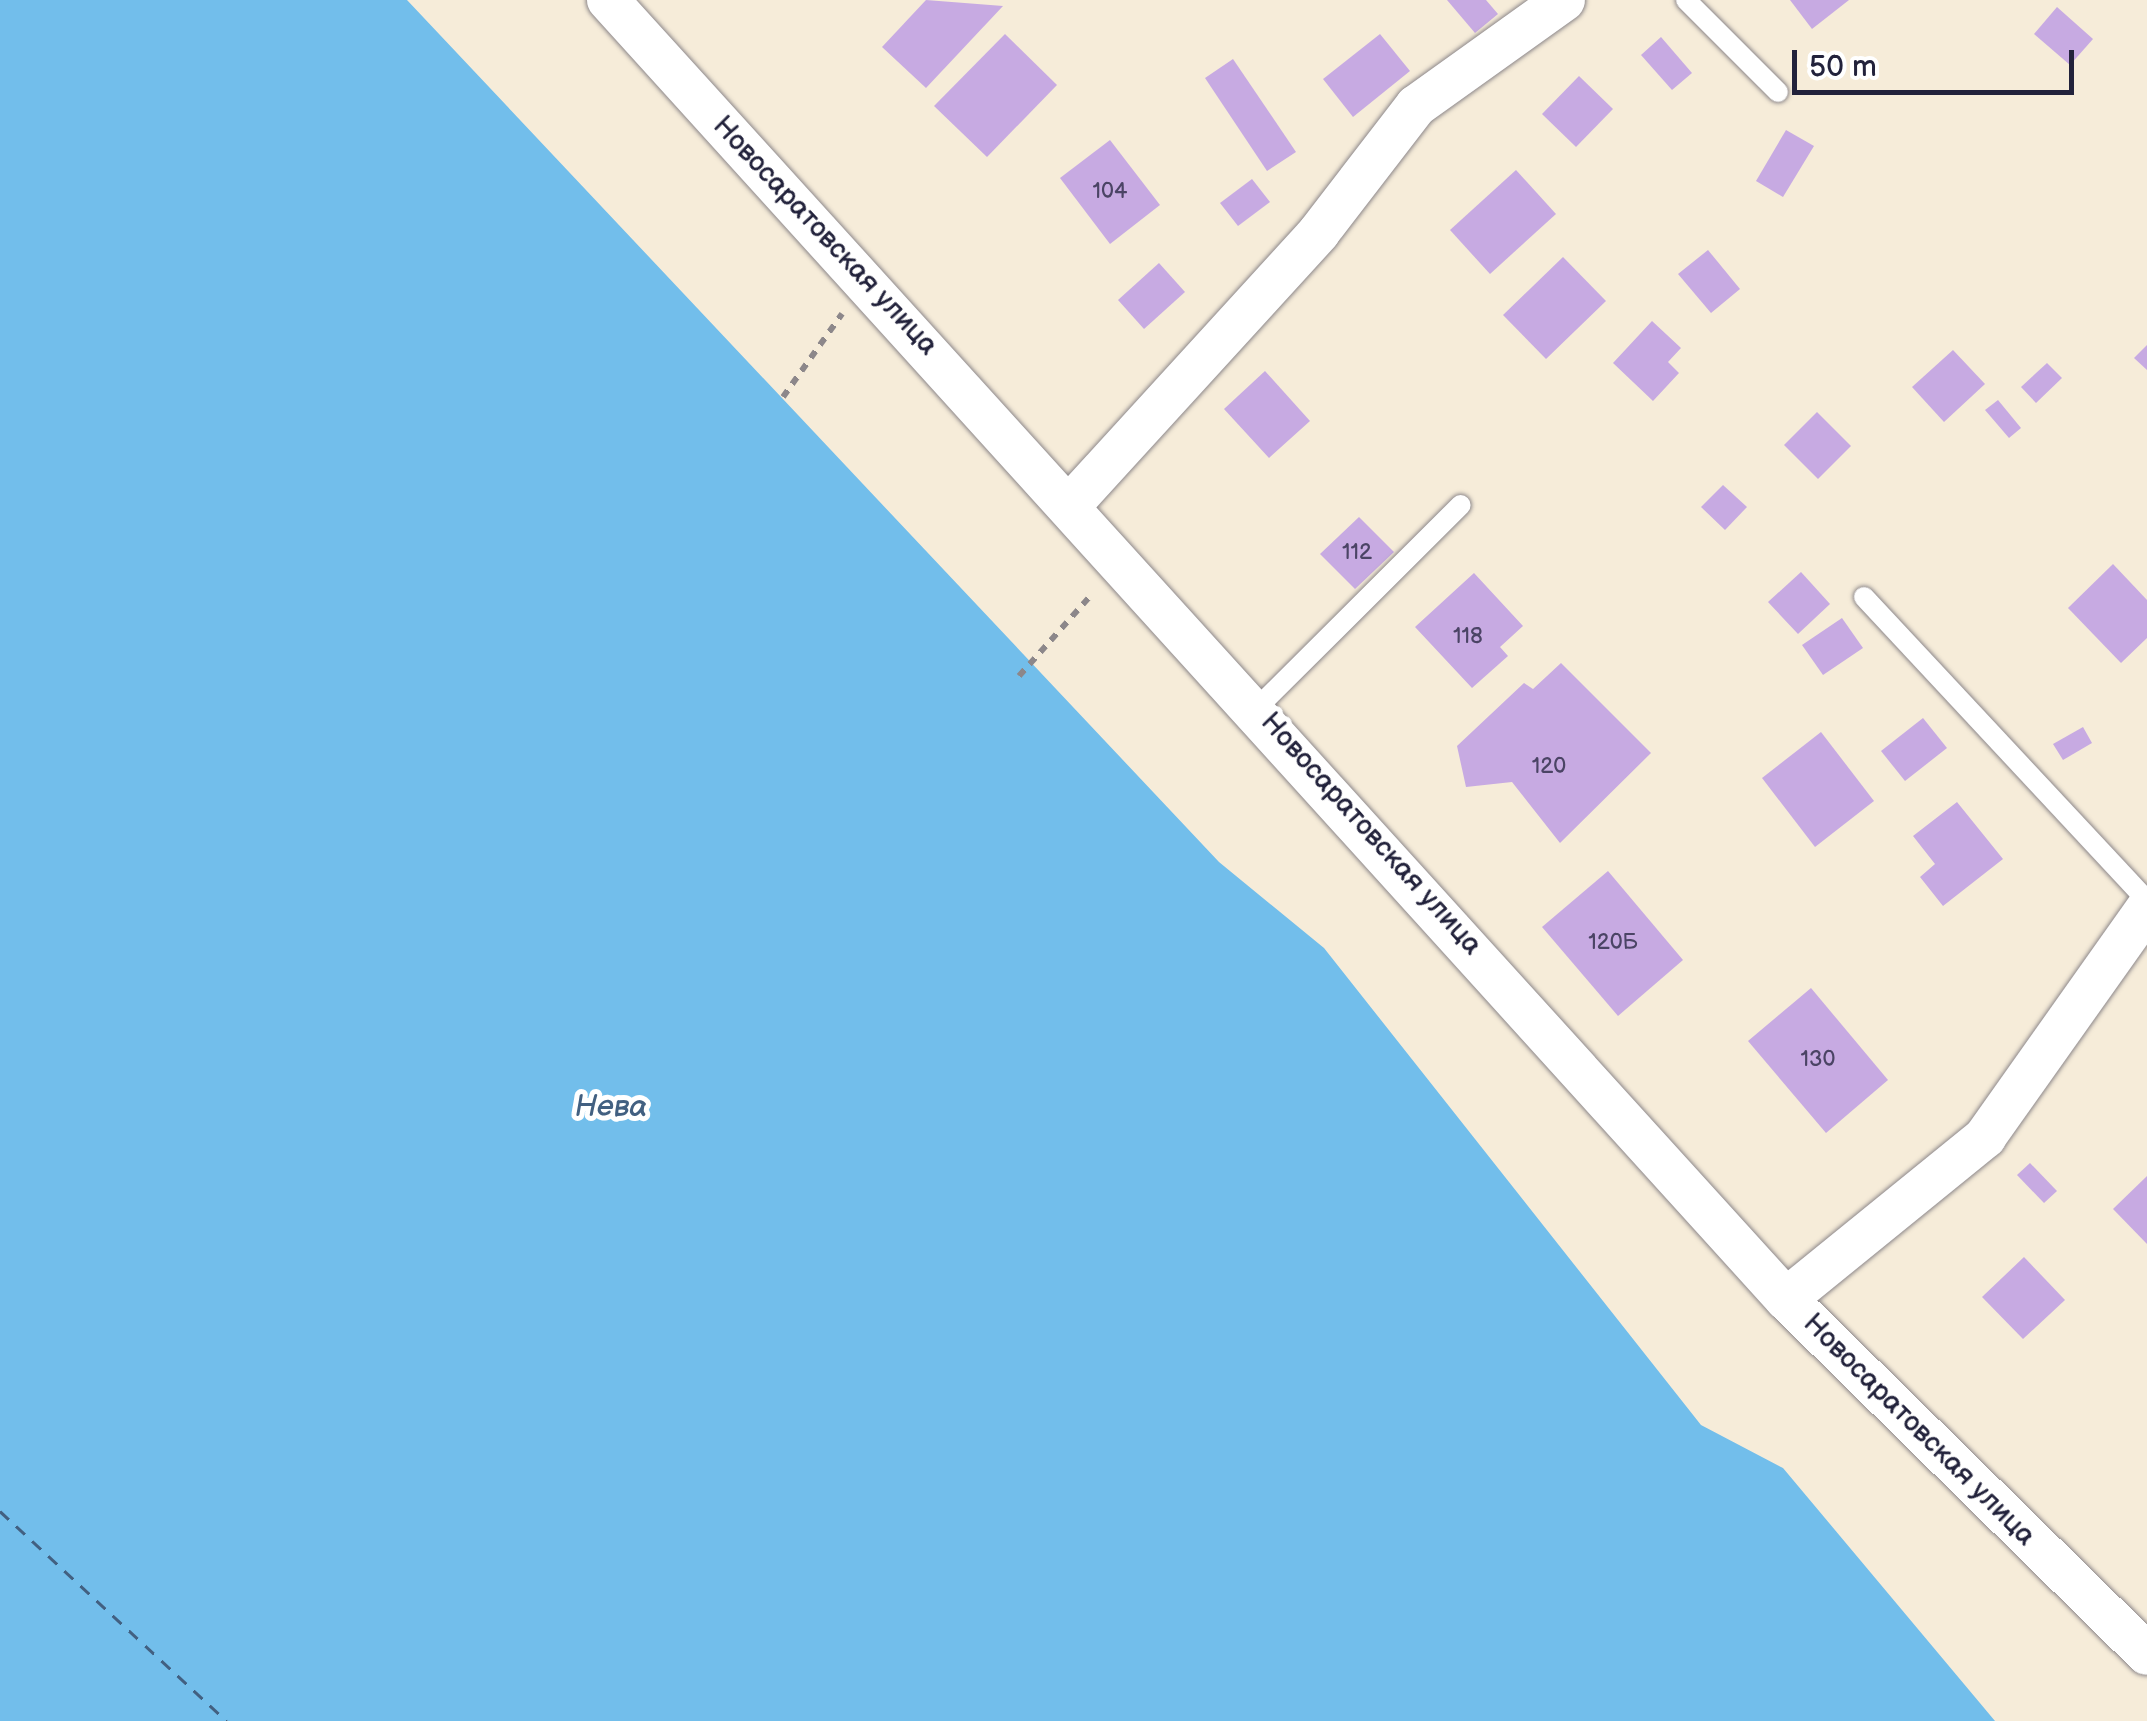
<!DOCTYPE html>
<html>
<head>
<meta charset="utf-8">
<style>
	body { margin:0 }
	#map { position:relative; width:2147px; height:1721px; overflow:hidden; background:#f6ecd9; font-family:"Balsamiq Sans",sans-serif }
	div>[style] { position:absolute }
	.water>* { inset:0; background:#72beeb }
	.ferry>* { height:2.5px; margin-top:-1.25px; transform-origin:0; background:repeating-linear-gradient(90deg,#426081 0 12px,transparent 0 22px) }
	.building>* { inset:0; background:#c7aae2 }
	.path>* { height:6px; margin-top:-3px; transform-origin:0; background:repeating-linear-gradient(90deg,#8c878a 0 8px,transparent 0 16px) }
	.roads { filter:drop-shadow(0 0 2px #8c878a) drop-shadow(0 0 2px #8c878a) }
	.lane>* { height:20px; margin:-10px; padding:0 10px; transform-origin:10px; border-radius:10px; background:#fff }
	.street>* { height:42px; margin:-21px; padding:0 21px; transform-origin:21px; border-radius:21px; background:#fff }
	span { translate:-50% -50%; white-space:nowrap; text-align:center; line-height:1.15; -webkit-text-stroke:10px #fff; paint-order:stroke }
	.number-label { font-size:22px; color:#4b4465 }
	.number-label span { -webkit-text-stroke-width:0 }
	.street-label { font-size:28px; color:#22223b }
	.water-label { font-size:30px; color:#426081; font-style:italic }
	.scale { position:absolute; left:1792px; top:50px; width:282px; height:45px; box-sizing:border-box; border:5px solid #22223b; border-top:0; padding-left:12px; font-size:30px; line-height:35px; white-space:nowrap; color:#22223b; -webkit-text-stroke:8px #fff; paint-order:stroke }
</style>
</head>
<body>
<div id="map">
	<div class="water">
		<div style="clip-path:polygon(0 0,407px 0,1219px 862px,1324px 948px,1701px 1425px,1783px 1468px,1995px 1721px,0 1721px)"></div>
	</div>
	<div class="ferry">
		<div style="left:0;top:1511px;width:309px;rotate:42.8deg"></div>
	</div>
	<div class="building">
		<div style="clip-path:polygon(926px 0,1003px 6px,926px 88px,882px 47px)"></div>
		<div style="clip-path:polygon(1447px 0,1486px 0,1498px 14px,1475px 33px)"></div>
		<div style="clip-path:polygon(1790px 0,1849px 0,1812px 29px)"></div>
		<div style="clip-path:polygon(2057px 7px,2093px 39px,2070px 65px,2034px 34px)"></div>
		<div style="clip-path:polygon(1005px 34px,1057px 85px,987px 157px,934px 106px)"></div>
		<div style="clip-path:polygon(1380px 34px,1410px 71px,1353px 117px,1323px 79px)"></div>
		<div style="clip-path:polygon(1661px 37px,1692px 73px,1672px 90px,1641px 55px)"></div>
		<div style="clip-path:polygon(1233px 59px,1296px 152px,1267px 171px,1205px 78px)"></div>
		<div style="clip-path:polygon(1579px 76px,1613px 109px,1576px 147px,1542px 114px)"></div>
		<div style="clip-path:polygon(1786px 130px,1814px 146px,1783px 197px,1756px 181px)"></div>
		<div style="clip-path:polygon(1110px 140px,1160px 205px,1110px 244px,1060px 178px)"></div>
		<div style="clip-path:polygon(1516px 170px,1556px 214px,1490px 274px,1450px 230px)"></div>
		<div style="clip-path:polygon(1252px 179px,1270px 202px,1238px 226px,1220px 203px)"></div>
		<div style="clip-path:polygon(1708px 250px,1740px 289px,1711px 313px,1678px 274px)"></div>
		<div style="clip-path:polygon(1563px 257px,1606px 301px,1546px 359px,1503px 315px)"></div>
		<div style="clip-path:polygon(1159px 263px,1185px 292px,1144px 329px,1118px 300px)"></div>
		<div style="clip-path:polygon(1652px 321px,1681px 348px,1668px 362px,1679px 373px,1653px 401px,1613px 363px)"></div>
		<div style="clip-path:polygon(2147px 345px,2147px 370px,2134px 358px)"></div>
		<div style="clip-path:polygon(1953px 350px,1985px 384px,1944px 422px,1912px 387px)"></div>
		<div style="clip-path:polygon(2047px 363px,2062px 378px,2036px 403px,2021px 387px)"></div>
		<div style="clip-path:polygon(1265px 371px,1310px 421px,1269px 458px,1224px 409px)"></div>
		<div style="clip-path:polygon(1998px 400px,2021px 428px,2009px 438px,1985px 410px)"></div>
		<div style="clip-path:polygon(1817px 412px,1851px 446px,1818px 479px,1784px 445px)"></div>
		<div style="clip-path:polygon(1723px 485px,1747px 507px,1725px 530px,1701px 507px)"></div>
		<div style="clip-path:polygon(1359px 517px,1394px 552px,1355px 589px,1320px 554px)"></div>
		<div style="clip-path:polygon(2113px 564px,2147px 600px,2147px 638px,2121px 663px,2068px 608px)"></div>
		<div style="clip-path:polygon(1801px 572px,1830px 604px,1798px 634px,1768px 602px)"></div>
		<div style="clip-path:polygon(1474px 573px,1523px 626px,1500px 647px,1508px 656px,1472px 688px,1415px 627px)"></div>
		<div style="clip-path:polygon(1842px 618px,1863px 648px,1823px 675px,1802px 645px)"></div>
		<div style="clip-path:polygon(1561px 663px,1651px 753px,1560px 843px,1512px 782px,1466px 787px,1457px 746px,1524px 683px,1533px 689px)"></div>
		<div style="clip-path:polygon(1923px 718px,1947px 748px,1905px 781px,1881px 751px)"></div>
		<div style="clip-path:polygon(2083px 727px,2092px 743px,2063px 760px,2053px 744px)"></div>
		<div style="clip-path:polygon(1821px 732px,1874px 801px,1815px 847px,1762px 778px)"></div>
		<div style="clip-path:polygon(1957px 802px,2003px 859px,1943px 906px,1920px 877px,1935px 864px,1913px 836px)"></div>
		<div style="clip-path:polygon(1608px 871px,1683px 960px,1618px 1016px,1542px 927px)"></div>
		<div style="clip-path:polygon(1811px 988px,1888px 1080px,1826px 1133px,1748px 1041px)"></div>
		<div style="clip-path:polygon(2030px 1163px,2057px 1191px,2044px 1203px,2017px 1175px)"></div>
		<div style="clip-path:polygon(2147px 1176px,2147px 1244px,2113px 1209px)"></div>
		<div style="clip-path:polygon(2024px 1257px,2065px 1300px,2023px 1339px,1982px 1297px)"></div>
	</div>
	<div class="path">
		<div style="left:783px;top:397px;width:102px;rotate:-54.6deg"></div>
		<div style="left:1019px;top:676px;width:111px;rotate:-48.3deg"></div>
	</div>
	<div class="roads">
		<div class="lane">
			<div style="left:1686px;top:0;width:130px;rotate:45deg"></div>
			<div style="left:1864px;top:597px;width:415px;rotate:47deg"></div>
			<div style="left:1258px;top:707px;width:286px;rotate:-44.9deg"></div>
		</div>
		<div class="street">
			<div style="left:608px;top:0;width:1754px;rotate:47.8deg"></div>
			<div style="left:1786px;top:1299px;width:506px;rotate:44.52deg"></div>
			<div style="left:1071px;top:504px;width:368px;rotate:-47.6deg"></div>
			<div style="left:1319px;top:232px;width:159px;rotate:-52.4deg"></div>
			<div style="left:1416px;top:106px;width:182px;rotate:-35.6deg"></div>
			<div style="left:1786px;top:1299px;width:257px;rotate:-39.1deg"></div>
			<div style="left:1985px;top:1137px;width:281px;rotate:-54.7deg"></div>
		</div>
	</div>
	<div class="number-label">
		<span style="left:1110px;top:192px">104</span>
		<span style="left:1357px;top:553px">112</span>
		<span style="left:1468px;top:637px">118</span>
		<span style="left:1549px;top:767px">120</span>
		<span style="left:1613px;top:943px">120Б</span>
		<span style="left:1818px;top:1060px">130</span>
	</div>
	<div class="street-label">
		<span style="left:825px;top:236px;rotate:47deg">Новосаратовская улица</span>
		<span style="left:1371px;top:834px;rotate:48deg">Новосаратовская улица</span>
		<span style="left:1919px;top:1430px;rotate:45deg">Новосаратовская улица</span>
	</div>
	<div class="water-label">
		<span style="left:611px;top:1107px">Нева</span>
	</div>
	<div class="scale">50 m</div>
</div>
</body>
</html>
